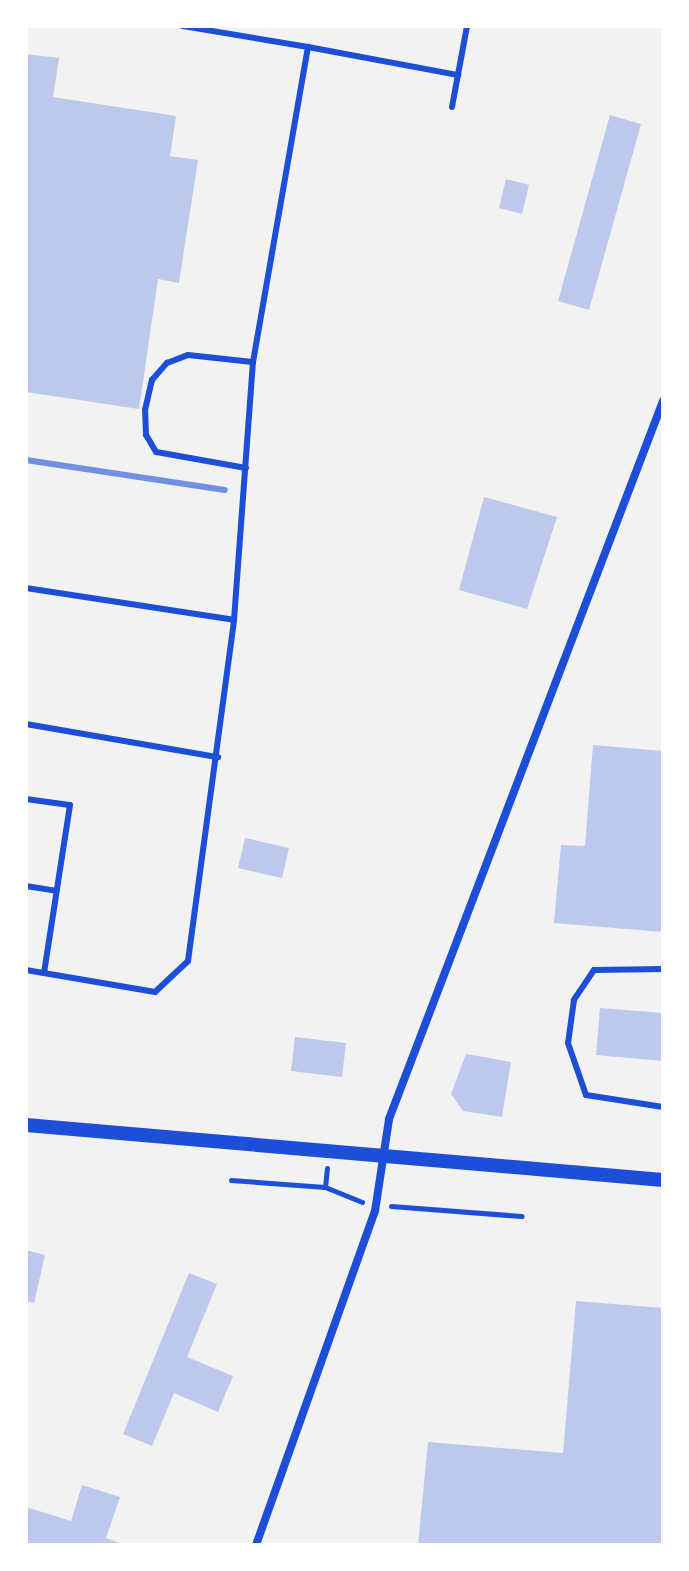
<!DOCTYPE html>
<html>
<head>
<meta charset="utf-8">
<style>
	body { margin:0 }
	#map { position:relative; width:689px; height:1571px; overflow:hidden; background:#f2f2f2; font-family:"Sofia Sans Condensed",sans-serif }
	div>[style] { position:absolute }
	.building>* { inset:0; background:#bdc9ec }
	.path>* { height:5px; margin:-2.5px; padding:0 2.5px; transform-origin:2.5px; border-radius:2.5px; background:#1d4ed8 }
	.service>* { height:6px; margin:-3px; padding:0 3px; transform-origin:3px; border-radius:3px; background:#1d4ed8 }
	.minor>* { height:8px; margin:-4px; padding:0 4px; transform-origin:4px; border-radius:4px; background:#1d4ed8 }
	.tertiary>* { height:14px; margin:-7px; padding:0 7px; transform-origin:7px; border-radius:7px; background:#1d4ed8 }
	.rail>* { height:6px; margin:-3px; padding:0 3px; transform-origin:3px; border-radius:3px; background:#7290e2 }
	span { translate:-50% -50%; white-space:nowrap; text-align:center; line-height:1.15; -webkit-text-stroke:6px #fff; paint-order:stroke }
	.frame { position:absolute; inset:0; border:28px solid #fff; pointer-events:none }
</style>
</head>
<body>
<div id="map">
	<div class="building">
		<div style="clip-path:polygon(26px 54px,59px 58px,53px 97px,176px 116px,170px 156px,198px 160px,179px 283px,158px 279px,139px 409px,26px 392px)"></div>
		<div style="clip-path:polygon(610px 115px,641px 124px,589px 310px,558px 301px)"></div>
		<div style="clip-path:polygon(506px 179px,529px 185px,522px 214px,499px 208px)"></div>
		<div style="clip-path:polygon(484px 497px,557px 517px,527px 609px,459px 590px)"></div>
		<div style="clip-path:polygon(593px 745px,663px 751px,663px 932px,554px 923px,561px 845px,585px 846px)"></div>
		<div style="clip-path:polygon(245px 838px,289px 848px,282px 878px,238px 868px)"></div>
		<div style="clip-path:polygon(600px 1008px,663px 1013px,663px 1061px,596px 1055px)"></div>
		<div style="clip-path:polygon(295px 1037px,346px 1043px,342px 1077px,291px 1071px)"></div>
		<div style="clip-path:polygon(466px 1054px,511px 1062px,502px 1117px,463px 1111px,451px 1094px)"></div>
		<div style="clip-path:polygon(26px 1250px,45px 1255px,34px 1303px,26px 1301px)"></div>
		<div style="clip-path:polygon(189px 1273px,217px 1284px,187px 1357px,233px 1376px,218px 1412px,174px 1393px,152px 1446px,123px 1434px)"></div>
		<div style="clip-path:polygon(576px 1301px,663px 1308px,663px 1545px,418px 1545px,428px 1442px,563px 1453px)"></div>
		<div style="clip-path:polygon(82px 1485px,120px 1497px,106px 1538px,125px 1545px,26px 1545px,26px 1507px,71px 1521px)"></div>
	</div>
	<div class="path">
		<div style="left:231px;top:1180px;width:94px;rotate:4.3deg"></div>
		<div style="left:325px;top:1187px;width:40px;rotate:22deg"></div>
		<div style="left:325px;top:1187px;width:19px;rotate:-84deg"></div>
		<div style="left:391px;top:1206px;width:131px;rotate:4.4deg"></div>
	</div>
	<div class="service">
		<div style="left:308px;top:47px;width:153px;rotate:10.6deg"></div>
		<div style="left:452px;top:107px;width:82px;rotate:-79.5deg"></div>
		<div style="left:246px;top:468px;width:91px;rotate:-169.9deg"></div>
		<div style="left:156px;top:452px;width:20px;rotate:-120deg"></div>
		<div style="left:146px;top:435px;width:25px;rotate:-92deg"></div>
		<div style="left:145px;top:410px;width:31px;rotate:-77deg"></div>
		<div style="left:152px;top:380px;width:23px;rotate:-49deg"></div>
		<div style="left:167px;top:363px;width:22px;rotate:-21deg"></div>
		<div style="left:188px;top:355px;width:65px;rotate:6.1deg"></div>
		<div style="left:26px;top:588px;width:210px;rotate:8.7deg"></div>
		<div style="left:26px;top:724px;width:195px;rotate:9.8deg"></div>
		<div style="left:26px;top:799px;width:44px;rotate:7.8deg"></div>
		<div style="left:70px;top:805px;width:170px;rotate:98.8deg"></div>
		<div style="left:26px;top:886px;width:31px;rotate:9deg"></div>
		<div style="left:663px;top:969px;width:69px;rotate:179.2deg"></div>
		<div style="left:594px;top:970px;width:36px;rotate:124deg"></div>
		<div style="left:574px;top:1000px;width:43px;rotate:97.9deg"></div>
		<div style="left:568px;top:1043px;width:55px;rotate:70.9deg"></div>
		<div style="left:586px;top:1095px;width:78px;rotate:8.9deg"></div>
		<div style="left:26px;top:970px;width:131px;rotate:9.7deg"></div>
		<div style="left:155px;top:992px;width:45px;rotate:-43.2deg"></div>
		<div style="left:188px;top:961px;width:344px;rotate:-82.3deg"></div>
		<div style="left:234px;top:620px;width:259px;rotate:-85.8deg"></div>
		<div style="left:253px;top:362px;width:320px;rotate:-80.1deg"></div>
		<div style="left:308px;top:47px;width:128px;rotate:-170.5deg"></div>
	</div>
	<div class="minor">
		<div style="left:256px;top:1545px;width:355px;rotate:-70.4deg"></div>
		<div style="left:375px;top:1211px;width:93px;rotate:-81.3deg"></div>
		<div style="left:389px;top:1119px;width:769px;rotate:-69.11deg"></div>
	</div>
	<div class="tertiary">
		<div style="left:26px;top:1125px;width:639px;rotate:4.93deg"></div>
	</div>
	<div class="rail">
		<div style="left:26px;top:460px;width:201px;rotate:8.6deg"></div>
	</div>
	<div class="frame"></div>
</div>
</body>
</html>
